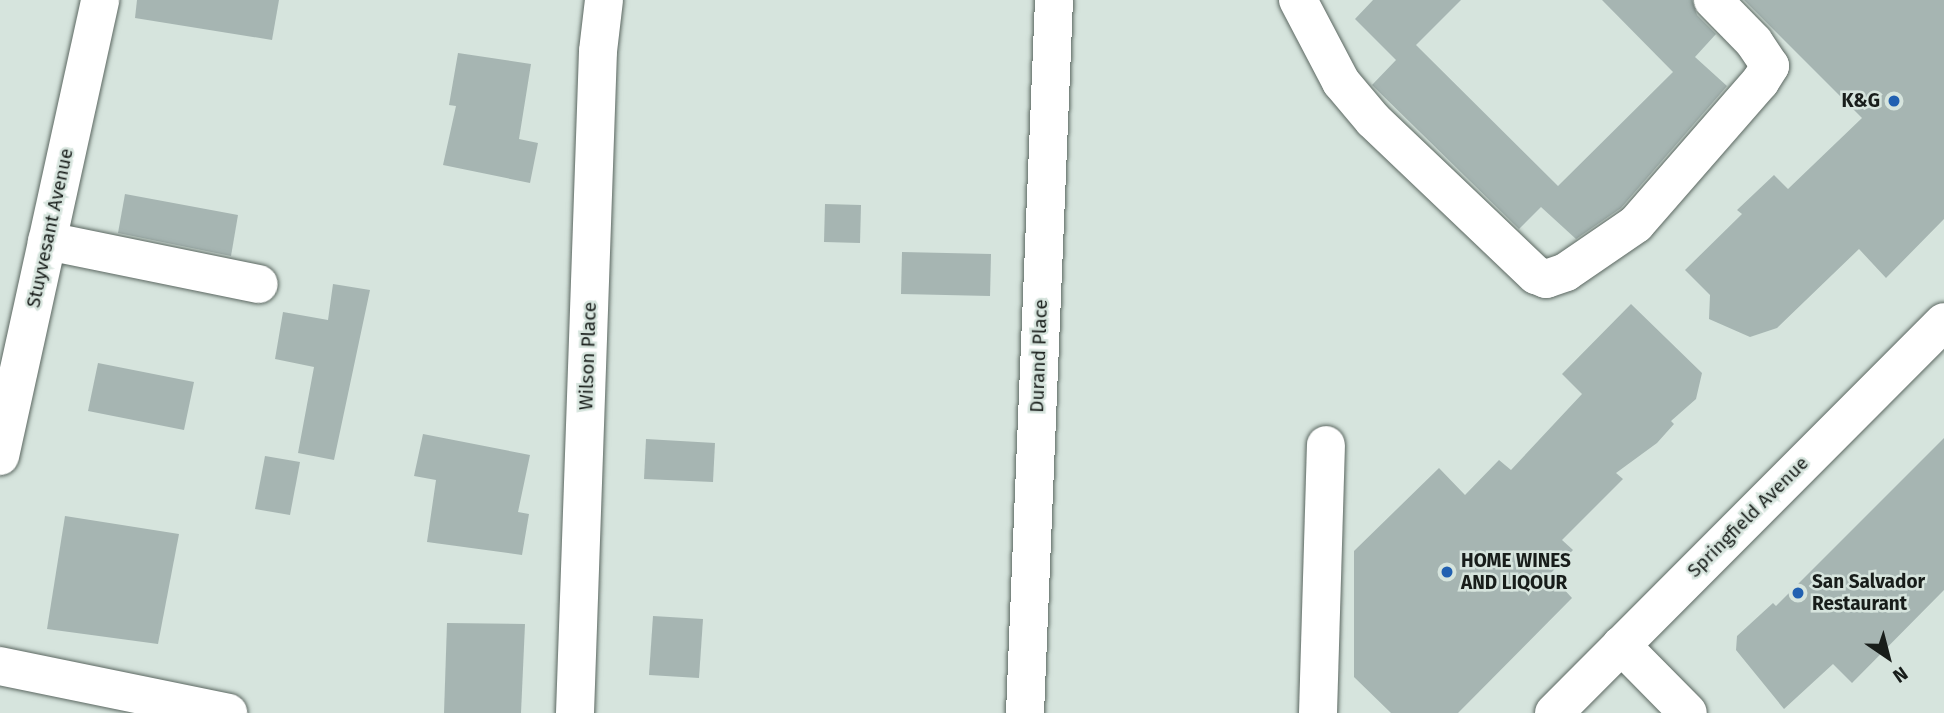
<!DOCTYPE html>
<html>
<head>
<meta charset="utf-8">
<style>
	body { margin:0 }
	#map { position:relative; width:1944px; height:713px; overflow:hidden; background:#d6e4dd; font-family:"Fira Sans",sans-serif }
	div>[style] { position:absolute }
	.building>* { inset:0; background:#a6b5b2 }
	.roads { filter:drop-shadow(0 0 2px #5b6761) drop-shadow(0 0 2px #5b6761) }
	.minor>* { height:38px; margin:-19px; padding:0 19px; transform-origin:19px; border-radius:19px; background:#fff }
	.major>* { height:38px; margin:-19px; padding:0 19px; transform-origin:19px; border-radius:19px; background:#fff }
	.dots>* { width:19px; height:19px; translate:-50% -50%; box-sizing:border-box; border:4px solid #d6e4dd; border-radius:50% }
	span { translate:-50% -50%; white-space:nowrap; text-align:center; line-height:1.15; -webkit-text-stroke:5px #d6e4dd; paint-order:stroke }
	.poi-label { font-size:19px; color:#181d1a; font-weight:700 }
	.right { translate:-100% -50%; text-align:right }
	.left { translate:0 -50%; text-align:left }
	.street-label { font-size:19px; color:#181d1a }
	.north { position:absolute; left:1853px; top:622px; width:70px; height:70px; -webkit-text-stroke:5px #d6e4dd; paint-order:stroke; rotate:145deg; font-size:19px; font-weight:700; line-height:28px; text-align:center; color:#181d1a }
	.north::after { content:''; display:block; margin:auto; width:24px; height:32px; background:#181d1a; clip-path:polygon(50% 0,100% 100%,50% 72%,0 100%) }
</style>
</head>
<body>
<div id="map">
	<div class="building">
		<div style="clip-path:polygon(137px 0,279px 0,272px 40px,135px 18px)"></div>
		<div style="clip-path:polygon(1373px 0,1461px 0,1416px 45px,1558px 186px,1673px 72px,1602px 0,1692px 0,1697px 15px,1716px 34px,1695px 57px,1727px 86px,1621px 208px,1576px 239px,1541px 207px,1519px 229px,1372px 85px,1396px 60px,1355px 19px)"></div>
		<div style="clip-path:polygon(1744px 0,1944px 0,1944px 219px,1886px 278px,1859px 249px,1777px 328px,1750px 337px,1709px 319px,1710px 295px,1685px 270px,1742px 214px,1737px 210px,1774px 175px,1788px 189px,1862px 118px)"></div>
		<div style="clip-path:polygon(458px 53px,531px 64px,519px 139px,538px 143px,530px 183px,443px 165px,456px 106px,449px 105px)"></div>
		<div style="clip-path:polygon(125px 194px,238px 215px,231px 256px,118px 233px)"></div>
		<div style="clip-path:polygon(825px 204px,861px 205px,860px 243px,824px 242px)"></div>
		<div style="clip-path:polygon(902px 252px,991px 254px,990px 296px,901px 294px)"></div>
		<div style="clip-path:polygon(333px 284px,370px 290px,334px 460px,298px 453px,314px 367px,275px 359px,283px 312px,328px 320px)"></div>
		<div style="clip-path:polygon(1631px 304px,1702px 373px,1696px 399px,1671px 421px,1674px 424px,1657px 443px,1616px 473px,1623px 479px,1562px 540px,1573px 550px,1550px 574px,1572px 598px,1458px 713px,1391px 713px,1354px 677px,1354px 551px,1439px 468px,1465px 495px,1499px 460px,1511px 470px,1582px 394px,1562px 374px)"></div>
		<div style="clip-path:polygon(98px 363px,194px 382px,184px 430px,88px 411px)"></div>
		<div style="clip-path:polygon(423px 434px,530px 455px,518px 512px,529px 514px,522px 555px,427px 542px,436px 480px,414px 476px)"></div>
		<div style="clip-path:polygon(1944px 438px,1944px 590px,1852px 683px,1833px 664px,1784px 709px,1736px 650px,1737px 636px,1773px 603px,1776px 606px)"></div>
		<div style="clip-path:polygon(646px 439px,715px 443px,713px 482px,644px 479px)"></div>
		<div style="clip-path:polygon(265px 456px,300px 462px,290px 515px,255px 509px)"></div>
		<div style="clip-path:polygon(65px 516px,179px 534px,158px 644px,47px 629px)"></div>
		<div style="clip-path:polygon(653px 616px,703px 619px,699px 678px,649px 675px)"></div>
		<div style="clip-path:polygon(447px 623px,525px 624px,521px 713px,444px 713px)"></div>
	</div>
	<div class="roads">
		<div class="minor">
			<div style="left:1298px;top:0;width:93px;rotate:62.3deg"></div>
			<div style="left:1341px;top:82px;width:50px;rotate:49.9deg"></div>
			<div style="left:1373px;top:120px;width:225px;rotate:43.6deg"></div>
			<div style="left:1536px;top:275px;width:11px;rotate:22deg"></div>
			<div style="left:1546px;top:279px;width:21px;rotate:-19deg"></div>
			<div style="left:1566px;top:272px;width:85px;rotate:-34.4deg"></div>
			<div style="left:1636px;top:224px;width:189px;rotate:-48.9deg"></div>
			<div style="left:1760px;top:82px;width:19px;rotate:-58deg"></div>
			<div style="left:1770px;top:66px;width:29px;rotate:-124deg"></div>
			<div style="left:1754px;top:42px;width:59px;rotate:-134.3deg"></div>
			<div style="left:47px;top:241px;width:216px;rotate:11.5deg"></div>
			<div style="left:0;top:666px;width:233px;rotate:11.6deg"></div>
			<div style="left:575px;top:713px;width:662px;rotate:-88.01deg"></div>
			<div style="left:598px;top:51px;width:51px;rotate:-83.3deg"></div>
			<div style="left:1025px;top:713px;width:714px;rotate:-87.67deg"></div>
			<div style="left:1318px;top:713px;width:268px;rotate:-88.3deg"></div>
		</div>
		<div class="major">
			<div style="left:0;top:456px;width:467px;rotate:-77.6deg"></div>
			<div style="left:1621px;top:645px;width:95px;rotate:45.4deg"></div>
			<div style="left:1554px;top:713px;width:552px;rotate:-45.07deg"></div>
		</div>
	</div>
	<div class="dots">
		<div style="left:1894px;top:101px;background:#2160b1"></div>
		<div style="left:1447px;top:572px;background:#2160b1"></div>
		<div style="left:1798px;top:593px;background:#2160b1"></div>
	</div>
	<div class="poi-label">
		<span class="right" style="left:1880px;top:101px">K&amp;G</span>
		<span class="left" style="left:1461px;top:572px">HOME WINES<br>AND LIQOUR</span>
		<span class="left" style="left:1812px;top:593px">San Salvador<br>Restaurant</span>
	</div>
	<div class="street-label">
		<span style="left:50px;top:228px;rotate:-78deg">Stuyvesant Avenue</span>
		<span style="left:588px;top:356px;rotate:-88deg">Wilson Place</span>
		<span style="left:1039px;top:356px;rotate:-88deg">Durand Place</span>
		<span style="left:1748px;top:517px;rotate:-45deg">Springfield Avenue</span>
	</div>
	<div class="north">N</div>
</div>
</body>
</html>
